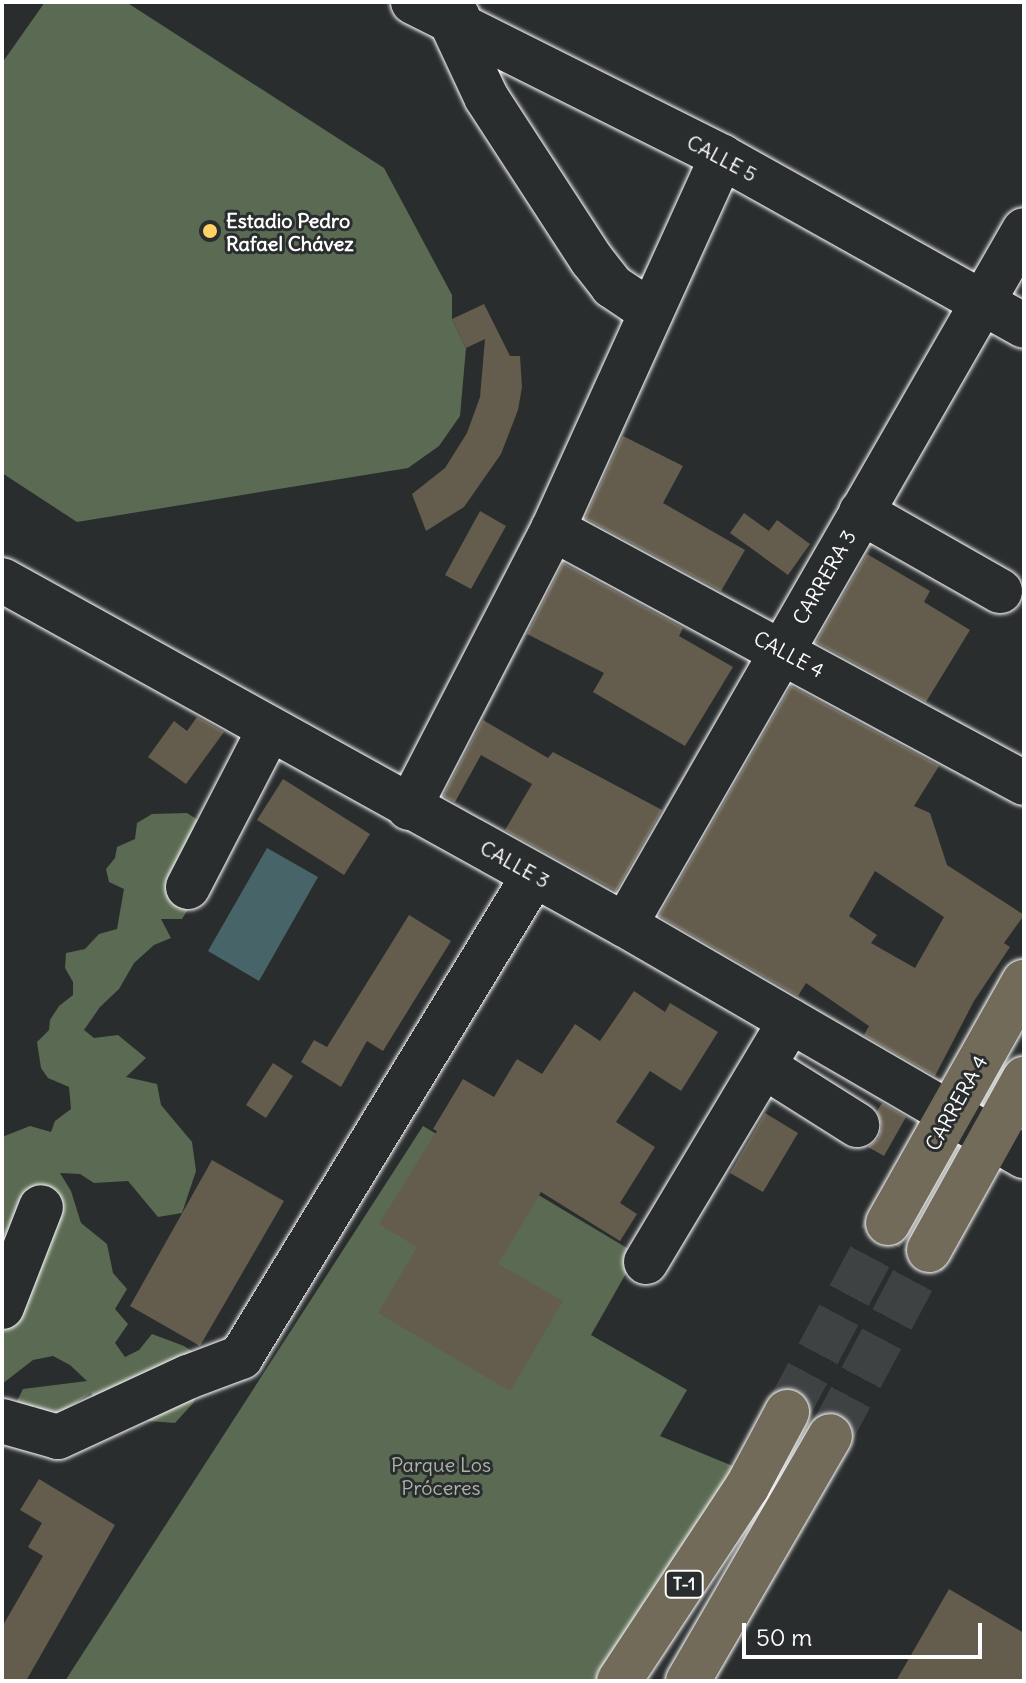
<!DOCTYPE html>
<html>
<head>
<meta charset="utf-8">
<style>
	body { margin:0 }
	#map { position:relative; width:1026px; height:1683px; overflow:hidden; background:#2a2d2e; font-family:Delius,sans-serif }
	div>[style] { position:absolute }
	.green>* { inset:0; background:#5b6a52 }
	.water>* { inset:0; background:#476569 }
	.building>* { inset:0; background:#645c4c }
	.highway-tunnel>* { height:44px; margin-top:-22px; transform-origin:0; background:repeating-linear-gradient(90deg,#3f4243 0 44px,transparent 0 66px) }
	.roads { filter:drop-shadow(0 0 2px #fff) drop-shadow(0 0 2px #fff) }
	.minor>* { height:44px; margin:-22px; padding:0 22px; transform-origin:22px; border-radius:22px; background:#2a2d2e }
	.highway>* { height:44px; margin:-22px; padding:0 22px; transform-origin:22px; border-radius:22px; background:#736b5a }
	.dots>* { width:22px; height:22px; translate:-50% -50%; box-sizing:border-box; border:4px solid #2a2d2e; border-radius:50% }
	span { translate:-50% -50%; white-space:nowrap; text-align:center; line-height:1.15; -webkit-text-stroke:6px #2a2d2e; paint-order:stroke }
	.shield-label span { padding:2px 6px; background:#2a2d2e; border:2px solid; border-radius:6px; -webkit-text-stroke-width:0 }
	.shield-label { font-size:18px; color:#fff; font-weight:700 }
	.street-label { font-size:20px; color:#fff }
	.poi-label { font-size:20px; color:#fff; font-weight:700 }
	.left { translate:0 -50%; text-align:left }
	.park-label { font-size:20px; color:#adb4a8 }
	.frame { position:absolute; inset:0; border:4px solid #fff; pointer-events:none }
	.scale { position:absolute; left:742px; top:1623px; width:240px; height:36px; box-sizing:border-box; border:4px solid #fff; border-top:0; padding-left:10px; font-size:24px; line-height:28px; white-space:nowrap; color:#fff; -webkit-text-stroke:6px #2a2d2e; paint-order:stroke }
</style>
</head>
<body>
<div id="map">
	<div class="green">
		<div style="clip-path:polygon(45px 2px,126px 2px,384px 168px,452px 295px,452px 319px,466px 348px,460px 416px,439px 446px,408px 468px,77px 522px,2px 473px,2px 63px)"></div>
		<div style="clip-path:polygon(187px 813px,201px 822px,192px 903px,182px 919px,161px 919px,171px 938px,154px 945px,134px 963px,119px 989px,100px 1007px,84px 1030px,94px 1038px,118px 1035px,146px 1058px,126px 1077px,157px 1084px,161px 1105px,192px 1142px,196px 1171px,182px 1213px,158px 1217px,128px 1181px,94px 1183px,80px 1174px,60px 1173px,71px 1191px,81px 1223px,107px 1244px,113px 1273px,127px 1289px,115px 1309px,128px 1324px,115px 1343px,125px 1357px,139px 1350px,152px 1334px,184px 1346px,202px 1358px,194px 1402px,175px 1423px,149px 1421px,135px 1412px,95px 1403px,91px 1393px,69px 1407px,55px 1425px,35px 1406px,20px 1414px,16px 1403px,23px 1389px,87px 1381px,70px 1365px,53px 1356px,33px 1360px,2px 1384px,2px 1137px,30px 1126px,51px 1132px,55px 1121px,71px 1109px,69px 1087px,48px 1078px,41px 1068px,37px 1042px,49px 1030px,50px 1020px,59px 1006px,73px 995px,73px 982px,65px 968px,66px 953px,85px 949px,99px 934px,117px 929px,124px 889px,109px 882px,106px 869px,115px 858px,117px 847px,135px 839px,137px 823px,152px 814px)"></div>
		<div style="clip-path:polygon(423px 1126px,637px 1254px,591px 1335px,687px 1390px,660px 1436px,740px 1469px,601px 1681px,65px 1681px)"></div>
	</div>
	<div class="water">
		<div style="clip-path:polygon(267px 848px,318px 877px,259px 981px,208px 951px)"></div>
	</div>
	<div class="building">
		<div style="clip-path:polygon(484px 304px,510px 356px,520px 356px,522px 387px,518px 410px,501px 454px,464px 507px,426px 531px,412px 494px,445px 468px,467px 433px,480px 397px,485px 339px,466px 348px,452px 319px)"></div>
		<div style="clip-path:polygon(623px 436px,683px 466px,663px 503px,745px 550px,721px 591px,585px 518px)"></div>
		<div style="clip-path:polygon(480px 511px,506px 526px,471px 589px,445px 575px)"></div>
		<div style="clip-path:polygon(744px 513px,769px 531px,777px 520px,810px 544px,788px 575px,730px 533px)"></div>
		<div style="clip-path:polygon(867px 554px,930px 591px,924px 602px,970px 630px,926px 702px,816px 642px)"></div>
		<div style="clip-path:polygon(563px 563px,683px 628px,679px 636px,733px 667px,685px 746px,593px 692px,604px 673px,527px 634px)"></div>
		<div style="clip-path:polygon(evenodd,791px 686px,939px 766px,914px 806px,930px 813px,947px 865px,1024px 915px,1004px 943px,1010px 947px,974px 1001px,935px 1076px,864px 1035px,869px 1026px,806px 983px,798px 996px,659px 916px,791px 686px,875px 871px,944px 917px,915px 968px,871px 943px,877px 935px,849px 916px,875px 871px)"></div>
		<div style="clip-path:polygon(197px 717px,224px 732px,186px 784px,148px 757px,174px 721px,187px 731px)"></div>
		<div style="clip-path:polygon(483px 720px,548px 758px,553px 752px,662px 810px,616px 891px,505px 830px,532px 784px,481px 755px,455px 802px,443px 796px)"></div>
		<div style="clip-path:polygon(283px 779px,370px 834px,344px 875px,257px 820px)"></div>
		<div style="clip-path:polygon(409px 915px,451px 941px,383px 1051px,367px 1041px,341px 1087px,301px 1062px,314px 1040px,327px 1047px)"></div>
		<div style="clip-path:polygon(634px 991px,665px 1012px,670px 1003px,718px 1032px,681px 1091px,650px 1071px,616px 1122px,655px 1147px,620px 1203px,637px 1214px,620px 1241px,541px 1192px,498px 1264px,563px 1301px,510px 1391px,378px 1313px,417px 1247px,379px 1224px,437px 1131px,433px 1129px,463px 1079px,494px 1097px,517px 1059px,542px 1074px,575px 1024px,600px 1041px)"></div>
		<div style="clip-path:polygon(273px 1063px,293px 1076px,266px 1118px,246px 1105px)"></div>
		<div style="clip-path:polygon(882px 1103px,906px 1117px,884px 1156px,868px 1147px,878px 1139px,882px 1127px,877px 1111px)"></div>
		<div style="clip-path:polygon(765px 1113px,798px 1133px,763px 1192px,730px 1173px)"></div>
		<div style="clip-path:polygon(212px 1160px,284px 1201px,200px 1346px,130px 1306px)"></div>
		<div style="clip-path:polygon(39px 1479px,115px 1525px,26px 1681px,2px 1681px,2px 1627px,43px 1556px,28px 1547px,42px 1523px,20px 1510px)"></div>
		<div style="clip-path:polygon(949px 1589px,1024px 1633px,1024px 1681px,896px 1681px)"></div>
	</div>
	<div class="highway-tunnel">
		<div style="left:787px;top:1412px;width:214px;rotate:-61.9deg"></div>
		<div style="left:830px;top:1436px;width:211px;rotate:-62deg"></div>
	</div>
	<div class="roads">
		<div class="minor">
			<div style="left:413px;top:2px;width:346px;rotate:26.6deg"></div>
			<div style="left:722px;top:157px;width:346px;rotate:29.2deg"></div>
			<div style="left:458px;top:17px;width:9px;rotate:131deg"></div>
			<div style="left:452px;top:24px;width:81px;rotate:65deg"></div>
			<div style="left:486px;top:97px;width:194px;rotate:57deg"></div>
			<div style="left:592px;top:260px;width:33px;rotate:52deg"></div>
			<div style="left:612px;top:286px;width:47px;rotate:33.7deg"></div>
			<div style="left:861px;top:512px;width:160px;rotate:29.6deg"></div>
			<div style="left:553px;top:529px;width:535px;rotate:28.34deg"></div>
			<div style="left:2px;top:580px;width:712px;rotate:28.98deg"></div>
			<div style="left:625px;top:925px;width:461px;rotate:30.1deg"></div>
			<div style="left:409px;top:808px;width:314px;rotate:-62.7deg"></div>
			<div style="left:553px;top:529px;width:409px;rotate:-65.6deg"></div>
			<div style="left:188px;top:887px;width:177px;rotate:-62.7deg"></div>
			<div style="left:625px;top:925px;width:801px;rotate:-60.14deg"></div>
			<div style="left:765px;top:1067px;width:109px;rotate:32.2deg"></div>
			<div style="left:646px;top:1262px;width:281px;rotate:-59.1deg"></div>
			<div style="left:2px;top:1307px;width:107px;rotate:-68.7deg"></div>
			<div style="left:2px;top:1421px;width:58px;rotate:15.9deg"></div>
			<div style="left:58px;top:1437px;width:143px;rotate:-24.8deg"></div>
			<div style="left:188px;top:1377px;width:57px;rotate:-20.7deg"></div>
			<div style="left:241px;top:1357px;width:564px;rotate:-58.71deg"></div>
		</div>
		<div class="highway">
			<div style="left:888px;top:1223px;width:277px;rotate:-60.6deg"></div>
			<div style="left:929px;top:1250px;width:196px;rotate:-60.9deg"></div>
			<div style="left:619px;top:1681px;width:232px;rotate:-56.6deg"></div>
			<div style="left:747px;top:1487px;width:85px;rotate:-61.9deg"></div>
			<div style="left:688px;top:1681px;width:283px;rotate:-59.9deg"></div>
		</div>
	</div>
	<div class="dots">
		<div style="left:210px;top:231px;background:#ffd166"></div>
	</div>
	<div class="shield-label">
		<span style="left:684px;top:1584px">T-1</span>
	</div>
	<div class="street-label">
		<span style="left:722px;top:158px;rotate:28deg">CALLE 5</span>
		<span style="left:824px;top:577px;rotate:-60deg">CARRERA 3</span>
		<span style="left:789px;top:654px;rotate:28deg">CALLE 4</span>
		<span style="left:515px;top:864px;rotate:29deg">CALLE 3</span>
		<span style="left:956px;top:1103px;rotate:-61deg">CARRERA 4</span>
	</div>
	<div class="poi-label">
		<span class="left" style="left:226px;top:232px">Estadio Pedro<br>Rafael Chávez</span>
	</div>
	<div class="park-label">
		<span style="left:441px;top:1476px">Parque Los<br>Próceres</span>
	</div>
	<div class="frame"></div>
	<div class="scale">50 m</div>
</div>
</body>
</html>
